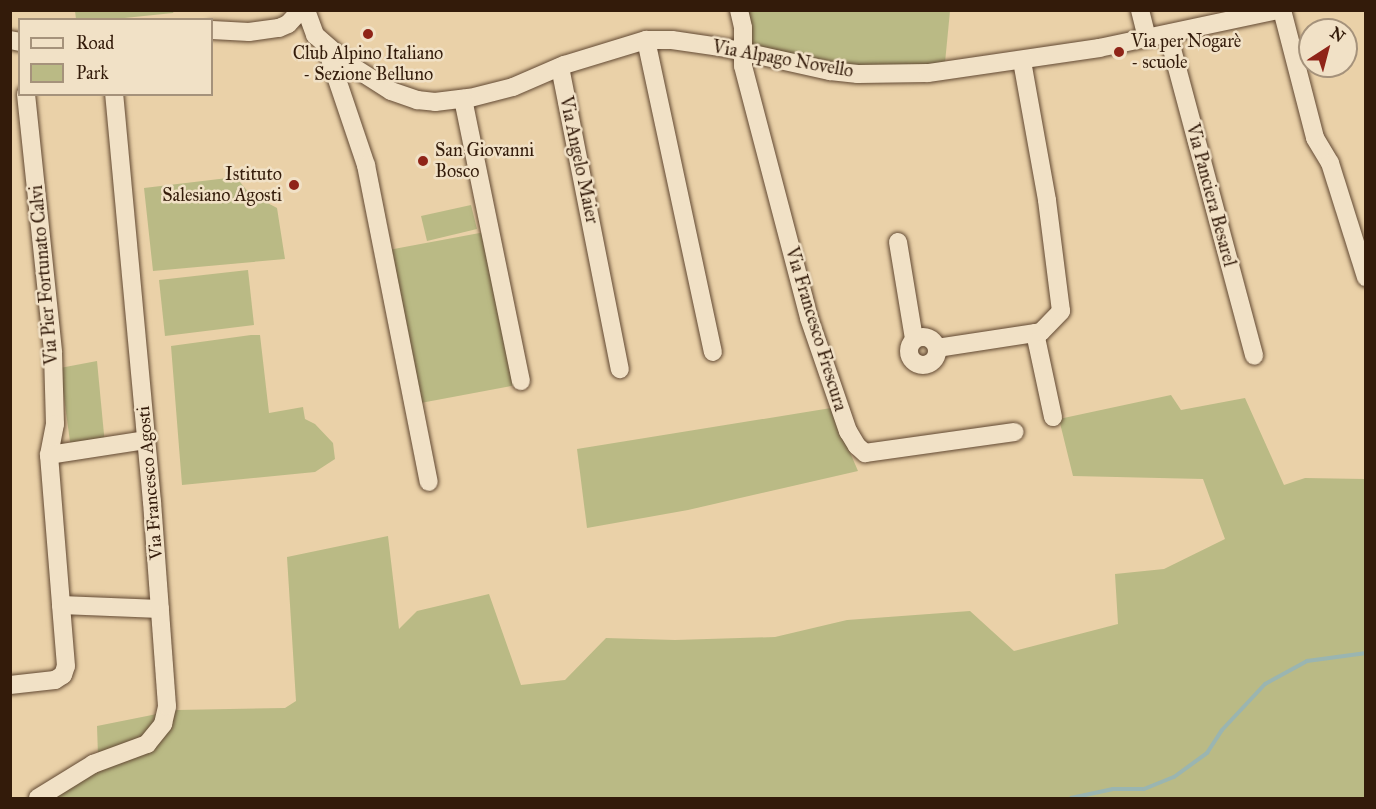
<!DOCTYPE html>
<html>
<head>
<meta charset="utf-8">
<style>
	body { margin:0 }
	#map { position:relative; width:1376px; height:809px; overflow:hidden; background:#ead1a8; font-family:"IM FELL Great Primer",serif }
	div>[style] { position:absolute }
	.green>* { inset:0; background:#baba85 }
	.stream>* { height:4px; margin:-2px; padding:0 2px; transform-origin:2px; border-radius:2px; background:#9ab5b1 }
	.roads { filter:drop-shadow(0 0 2px #614832) drop-shadow(0 0 2px #614832) }
	.minor>* { height:18px; margin:-9px; padding:0 9px; transform-origin:9px; border-radius:9px; background:#f1e1c6 }
	.minor>.ring { margin:-9px; padding:0; box-sizing:content-box; background:none; border:18px solid #f1e1c6; border-radius:50% }
	.dots>* { width:16px; height:16px; translate:-50% -50%; box-sizing:border-box; border:3px solid #f1e1c6; border-radius:50% }
	span { translate:-50% -50%; white-space:nowrap; text-align:center; line-height:1.15; -webkit-text-stroke:5px #f1e1c6; paint-order:stroke }
	.poi-label { font-size:18px; color:#331b0a }
	.left { translate:0 -50%; text-align:left }
	.right { translate:-100% -50%; text-align:right }
	.street-label { font-size:18px; color:#331b0a }
	.frame { position:absolute; inset:0; border:12px solid #331b0a; pointer-events:none }
	.legend { position:absolute; left:18px; top:18px; width:195px; height:78px; box-sizing:border-box; background:#f1e1c6; border:2px solid #a5927b; margin:0; padding:8px 10px; list-style:none; font-size:18px; color:#331b0a }
	.legend li { display:flex; align-items:center; gap:12px; height:30px }
	.legend b { width:30px; border:2px solid #a5927b }
	.north { position:absolute; left:1298px; top:18px; width:60px; height:60px; box-sizing:border-box; background:#f1e1c6; border:2px solid #a5927b; border-radius:50%; rotate:36deg; font-size:16px; font-weight:700; line-height:24px; text-align:center; color:#331b0a }
	.north::after { content:''; display:block; margin:auto; width:21px; height:27px; background:#8f2418; clip-path:polygon(50% 0,100% 100%,50% 72%,0 100%) }
</style>
</head>
<body>
<div id="map">
	<div class="green">
		<div style="clip-path:polygon(75px 11px,75px 10px,174px 11px,173px 13px,105px 20px,76px 19px)"></div>
		<div style="clip-path:polygon(738px 11px,950px 11px,944px 73px,868px 71px,745px 49px)"></div>
		<div style="clip-path:polygon(236px 177px,249px 193px,277px 208px,285px 259px,153px 271px,144px 188px)"></div>
		<div style="clip-path:polygon(471px 205px,477px 229px,427px 241px,421px 216px)"></div>
		<div style="clip-path:polygon(485px 232px,516px 385px,410px 405px,383px 251px)"></div>
		<div style="clip-path:polygon(248px 270px,254px 325px,165px 336px,159px 280px)"></div>
		<div style="clip-path:polygon(251px 335px,260px 335px,269px 413px,303px 407px,305px 419px,315px 424px,333px 443px,335px 459px,315px 472px,182px 485px,171px 346px)"></div>
		<div style="clip-path:polygon(97px 361px,105px 445px,71px 449px,60px 368px)"></div>
		<div style="clip-path:polygon(1171px 395px,1181px 410px,1245px 398px,1284px 485px,1305px 478px,1365px 479px,1365px 798px,38px 798px,81px 769px,77px 763px,98px 756px,97px 726px,177px 710px,285px 708px,296px 701px,287px 557px,388px 536px,399px 629px,417px 611px,489px 594px,521px 685px,565px 680px,606px 638px,675px 640px,775px 637px,847px 620px,970px 611px,1014px 651px,1118px 624px,1115px 574px,1164px 569px,1225px 539px,1203px 479px,1073px 476px,1059px 419px)"></div>
		<div style="clip-path:polygon(831px 408px,858px 471px,688px 510px,587px 528px,577px 449px)"></div>
	</div>
	<div class="stream">
		<div style="left:1071px;top:798px;width:43px;rotate:-12.1deg"></div>
		<div style="left:1113px;top:789px;width:31px"></div>
		<div style="left:1144px;top:789px;width:32px;rotate:-22deg"></div>
		<div style="left:1174px;top:777px;width:41px;rotate:-36deg"></div>
		<div style="left:1207px;top:753px;width:27px;rotate:-57deg"></div>
		<div style="left:1222px;top:730px;width:63px;rotate:-46.9deg"></div>
		<div style="left:1265px;top:684px;width:48px;rotate:-28.7deg"></div>
		<div style="left:1307px;top:661px;width:60px;rotate:-7.7deg"></div>
	</div>
	<div class="roads">
		<div class="minor">
			<div style="left:306px;top:10px;width:27px;rotate:70deg"></div>
			<div style="left:315px;top:35px;width:43px;rotate:41.2deg"></div>
			<div style="left:347px;top:63px;width:52px;rotate:32.5deg"></div>
			<div style="left:391px;top:91px;width:28px;rotate:19deg"></div>
			<div style="left:417px;top:100px;width:18px;rotate:6deg"></div>
			<div style="left:435px;top:102px;width:35px;rotate:-7deg"></div>
			<div style="left:470px;top:98px;width:44px;rotate:-14.3deg"></div>
			<div style="left:513px;top:87px;width:56px;rotate:-23.3deg"></div>
			<div style="left:564px;top:65px;width:86px;rotate:-17deg"></div>
			<div style="left:646px;top:40px;width:26px"></div>
			<div style="left:672px;top:40px;width:55px;rotate:8.4deg"></div>
			<div style="left:726px;top:48px;width:107px;rotate:12.5deg"></div>
			<div style="left:830px;top:71px;width:28px;rotate:6deg"></div>
			<div style="left:858px;top:74px;width:70px;rotate:-0.8deg"></div>
			<div style="left:928px;top:73px;width:173px;rotate:-8.3deg"></div>
			<div style="left:1099px;top:48px;width:183px;rotate:-12deg"></div>
			<div style="left:739px;top:10px;width:18px;rotate:77deg"></div>
			<div style="left:743px;top:28px;width:38px;rotate:90deg"></div>
			<div style="left:743px;top:66px;width:260px;rotate:75.3deg"></div>
			<div style="left:809px;top:318px;width:120px;rotate:71deg"></div>
			<div style="left:848px;top:431px;width:17px;rotate:59deg"></div>
			<div style="left:857px;top:446px;width:11px;rotate:41deg"></div>
			<div style="left:865px;top:453px;width:151px;rotate:-8deg"></div>
			<div style="left:1140px;top:10px;width:29px;rotate:76deg"></div>
			<div style="left:1282px;top:10px;width:132px;rotate:75.5deg"></div>
			<div style="left:1315px;top:138px;width:29px;rotate:59deg"></div>
			<div style="left:1330px;top:163px;width:120px;rotate:72.5deg"></div>
			<div style="left:212px;top:30px;width:37px;rotate:3deg"></div>
			<div style="left:249px;top:32px;width:30px;rotate:-8deg"></div>
			<div style="left:279px;top:28px;width:10px;rotate:-24deg"></div>
			<div style="left:288px;top:24px;width:19px;rotate:-47deg"></div>
			<div style="left:1168px;top:34px;width:333px;rotate:75deg"></div>
			<div style="left:10px;top:40px;width:10px;rotate:11deg"></div>
			<div style="left:646px;top:40px;width:319px;rotate:77.9deg"></div>
			<div style="left:326px;top:47px;width:125px;rotate:71.3deg"></div>
			<div style="left:366px;top:165px;width:323px;rotate:78.8deg"></div>
			<div style="left:560px;top:67px;width:308px;rotate:78.8deg"></div>
			<div style="left:26px;top:94px;width:260px;rotate:84deg"></div>
			<div style="left:53px;top:353px;width:71px;rotate:88.4deg"></div>
			<div style="left:55px;top:424px;width:32px;rotate:101deg"></div>
			<div style="left:49px;top:455px;width:150px;rotate:85.4deg"></div>
			<div style="left:61px;top:605px;width:99px;rotate:2.3deg"></div>
			<div style="left:463px;top:99px;width:288px;rotate:78.4deg"></div>
			<div style="left:898px;top:242px;width:98px;rotate:80.6deg"></div>
			<div style="left:1035px;top:333px;width:86px;rotate:77.9deg"></div>
			<div class="ring" style="left:909px;top:337px;width:10px;height:10px"></div>
			<div style="left:937px;top:348px;width:105px;rotate:-8.7deg"></div>
			<div style="left:1041px;top:332px;width:29px;rotate:-46deg"></div>
			<div style="left:1061px;top:311px;width:112px;rotate:-97.2deg"></div>
			<div style="left:1047px;top:200px;width:141px;rotate:-100.2deg"></div>
			<div style="left:49px;top:455px;width:98px;rotate:-8.8deg"></div>
			<div style="left:10px;top:685px;width:45px;rotate:-6.3deg"></div>
			<div style="left:55px;top:680px;width:9px;rotate:-32deg"></div>
			<div style="left:63px;top:675px;width:9px;rotate:-72deg"></div>
			<div style="left:66px;top:666px;width:61px;rotate:-94.7deg"></div>
			<div style="left:38px;top:798px;width:65px;rotate:-31.7deg"></div>
			<div style="left:93px;top:764px;width:58px;rotate:-20.3deg"></div>
			<div style="left:147px;top:744px;width:26px;rotate:-51deg"></div>
			<div style="left:163px;top:724px;width:18px;rotate:-77deg"></div>
			<div style="left:167px;top:706px;width:205px;rotate:-94.2deg"></div>
			<div style="left:152px;top:502px;width:410px;rotate:-95.3deg"></div>
		</div>
	</div>
	<div class="dots">
		<div style="left:368px;top:34px;background:#8f2418"></div>
		<div style="left:1119px;top:52px;background:#8f2418"></div>
		<div style="left:423px;top:161px;background:#8f2418"></div>
		<div style="left:294px;top:185px;background:#8f2418"></div>
	</div>
	<div class="poi-label">
		<span class="left" style="left:1131px;top:52px">Via per Nogarè<br>- scuole</span>
		<span style="left:368px;top:64px">Club Alpino Italiano<br>- Sezione Belluno</span>
		<span class="left" style="left:435px;top:161px">San Giovanni<br>Bosco</span>
		<span class="right" style="left:282px;top:185px">Istituto<br>Salesiano Agosti</span>
	</div>
	<div class="street-label">
		<span style="left:783px;top:59px;rotate:10deg">Via Alpago Novello</span>
		<span style="left:579px;top:160px;rotate:78deg">Via Angelo Maier</span>
		<span style="left:1211px;top:195px;rotate:75deg">Via Panciera Besarel</span>
		<span style="left:44px;top:275px;rotate:-95deg">Via Pier Fortunato Calvi</span>
		<span style="left:816px;top:329px;rotate:73deg">Via Francesco Frescura</span>
		<span style="left:150px;top:483px;rotate:-95deg">Via Francesco Agosti</span>
	</div>
	<div class="frame"></div>
	<ul class="legend">
	<li><b style="height:8px;background:#f1e1c6"></b>Road</li>
	<li><b style="height:16px;background:#baba85"></b>Park</li>
	</ul>
	<div class="north">N</div>
</div>
</body>
</html>
